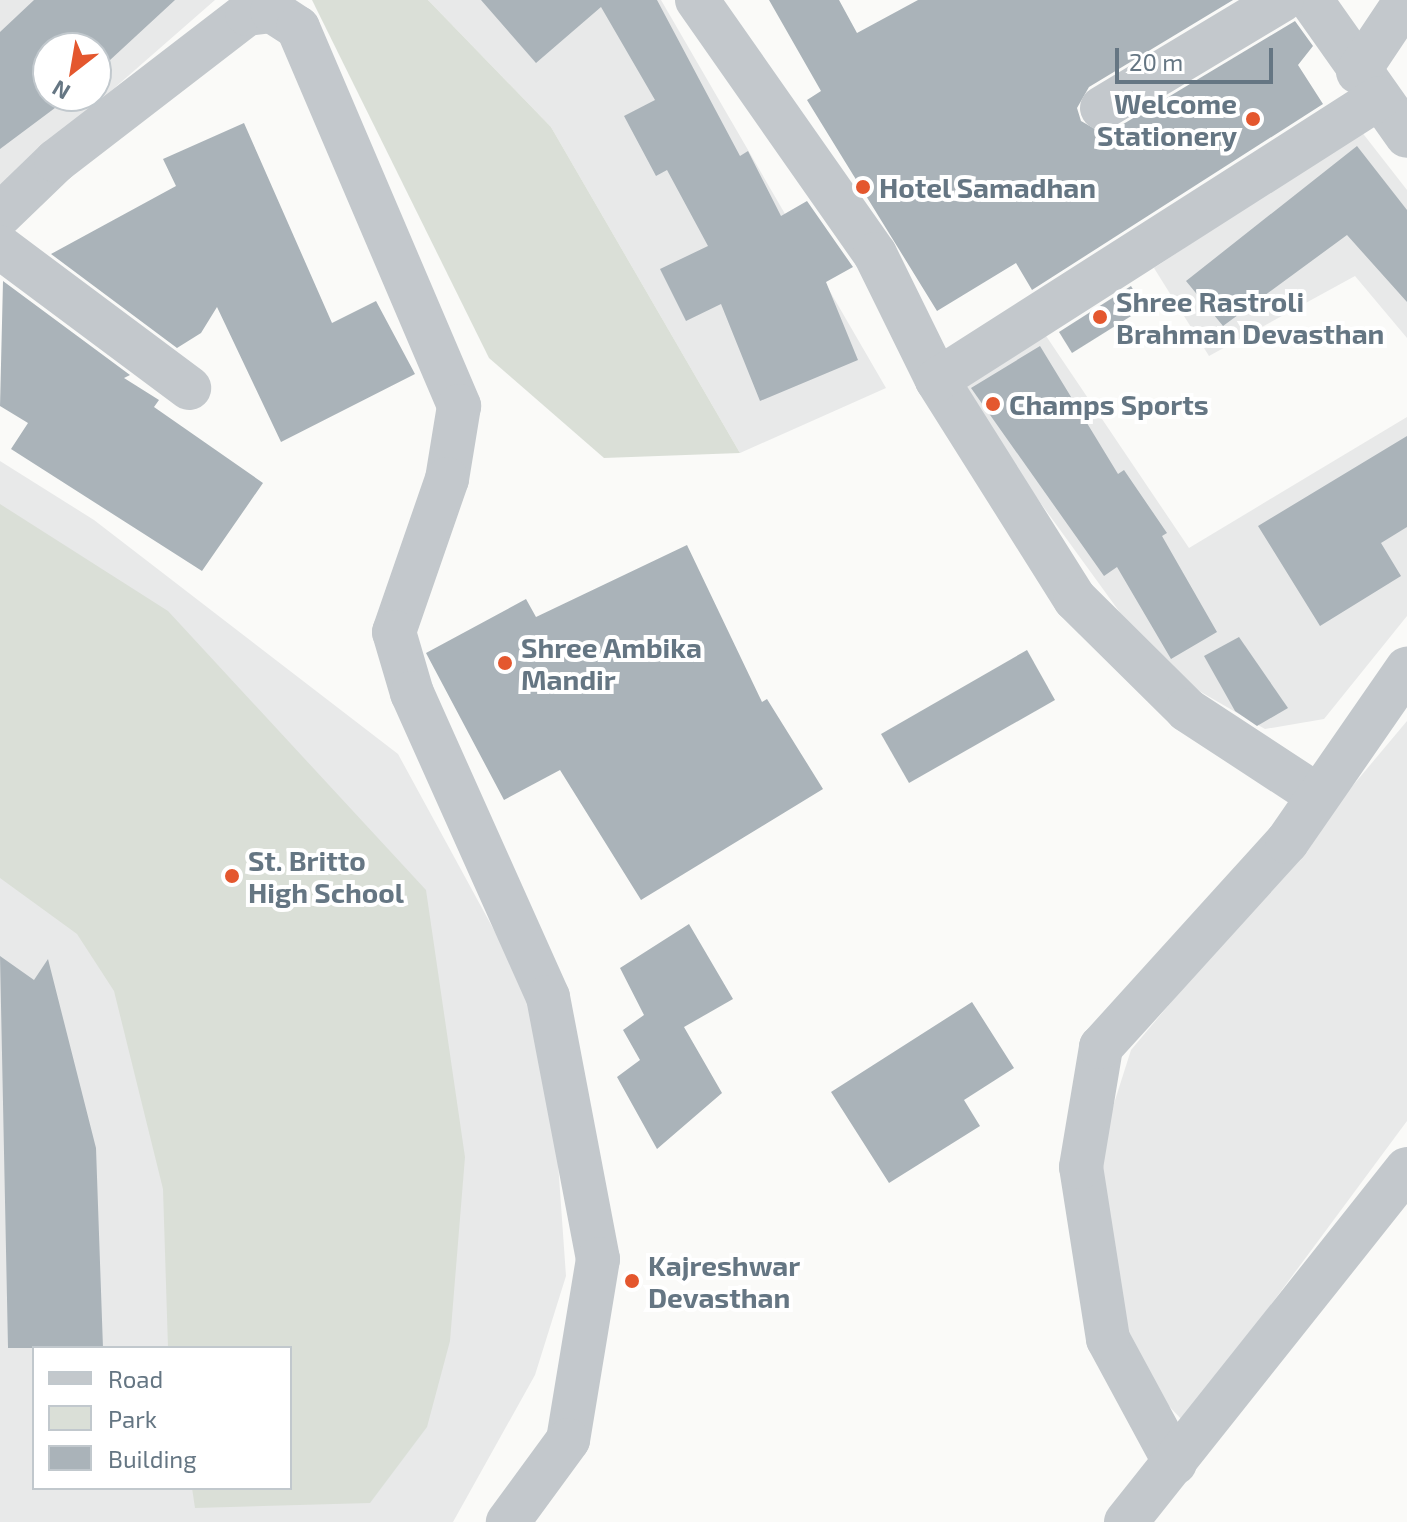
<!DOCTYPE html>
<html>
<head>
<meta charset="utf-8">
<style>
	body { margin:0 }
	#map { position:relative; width:1407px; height:1522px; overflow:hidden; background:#fafaf8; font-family:"Exo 2",sans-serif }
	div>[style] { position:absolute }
	.built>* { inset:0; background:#e8e9e9 }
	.green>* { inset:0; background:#dadfd7 }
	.building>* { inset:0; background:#aab3b9 }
	.minor>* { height:44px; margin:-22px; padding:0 22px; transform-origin:22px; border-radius:22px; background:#c3c8cc }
	.dots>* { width:22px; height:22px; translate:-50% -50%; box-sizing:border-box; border:4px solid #fff; border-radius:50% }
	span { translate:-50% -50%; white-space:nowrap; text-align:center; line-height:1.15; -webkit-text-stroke:8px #fff; paint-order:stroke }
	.poi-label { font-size:28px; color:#657683; font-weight:700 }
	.right { translate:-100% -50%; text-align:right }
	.left { translate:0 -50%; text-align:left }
	.legend { position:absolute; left:32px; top:1346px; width:260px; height:144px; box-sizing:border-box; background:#fff; border:2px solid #c1c8cd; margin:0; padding:10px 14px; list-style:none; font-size:24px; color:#657683 }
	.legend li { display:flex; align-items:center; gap:16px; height:40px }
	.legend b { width:40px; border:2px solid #c1c8cd }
	.north { position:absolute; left:32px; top:32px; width:80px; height:80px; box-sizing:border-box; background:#fff; border:2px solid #c1c8cd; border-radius:50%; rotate:211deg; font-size:22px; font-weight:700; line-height:32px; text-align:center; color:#657683 }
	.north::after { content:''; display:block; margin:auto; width:28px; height:36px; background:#e4572e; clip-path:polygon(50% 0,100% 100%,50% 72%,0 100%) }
	.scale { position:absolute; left:1115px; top:48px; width:158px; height:36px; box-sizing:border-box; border:4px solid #657683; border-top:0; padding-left:10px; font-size:24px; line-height:28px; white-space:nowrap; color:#657683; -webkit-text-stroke:6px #fff; paint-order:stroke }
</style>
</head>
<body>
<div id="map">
	<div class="built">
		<div style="clip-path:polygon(evenodd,0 0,215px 0,0 188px,0 0,48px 48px,96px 48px,96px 96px,48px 96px,48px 48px)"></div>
		<div style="clip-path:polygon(428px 0,661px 0,886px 388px,740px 453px,551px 127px)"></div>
		<div style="clip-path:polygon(1361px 131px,1407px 190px,1407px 338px,1355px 276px,1209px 356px,1154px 268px)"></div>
		<div style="clip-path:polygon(1040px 327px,1189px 548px,1407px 417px,1407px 616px,1324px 719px,1265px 729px,1161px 669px,952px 381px)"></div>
		<div style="clip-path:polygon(evenodd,0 461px,94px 520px,398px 754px,531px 998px,556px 1134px,566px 1276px,535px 1375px,453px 1522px,0 1522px,0 461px,34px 1348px,290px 1348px,290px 1488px,34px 1488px,34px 1348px)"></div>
		<div style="clip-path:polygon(1407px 721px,1407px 1121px,1184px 1422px,1130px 1365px,1096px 1160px,1131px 1050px)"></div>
	</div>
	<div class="green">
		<div style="clip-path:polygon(312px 0,428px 0,551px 127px,740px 453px,604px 458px,489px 358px)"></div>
		<div style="clip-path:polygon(0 504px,168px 611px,426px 890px,465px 1157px,450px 1341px,427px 1427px,370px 1503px,195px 1508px,192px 1488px,290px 1488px,290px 1348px,168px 1348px,163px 1189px,114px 991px,77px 934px,0 878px)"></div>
	</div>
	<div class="building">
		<div style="clip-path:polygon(34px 0,175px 0,96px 73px,96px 48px,48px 48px,48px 96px,71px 96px,0 149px,0 32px)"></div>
		<div style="clip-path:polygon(481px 0,657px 0,740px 156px,748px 151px,781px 216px,807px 201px,853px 267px,826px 282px,858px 360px,760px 401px,721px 304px,686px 321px,660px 269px,708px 246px,667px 170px,656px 176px,624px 116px,655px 100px,601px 7px,536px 63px)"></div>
		<div style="clip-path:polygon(769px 0,839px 0,857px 33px,918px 0,1233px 0,1089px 87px,1077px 108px,1081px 121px,1102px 133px,1115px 129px,1295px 21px,1313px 46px,1298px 65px,1323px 104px,1032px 290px,1016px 263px,937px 311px,807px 100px,821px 91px)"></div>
		<div style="clip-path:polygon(244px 123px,332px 323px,376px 301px,415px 374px,281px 442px,217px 307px,201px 333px,177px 348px,51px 254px,176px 186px,163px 159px)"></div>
		<div style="clip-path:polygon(1357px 146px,1407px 210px,1407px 302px,1347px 235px,1223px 326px,1186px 281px)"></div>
		<div style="clip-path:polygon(3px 281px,130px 375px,124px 378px,159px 400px,154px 407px,263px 483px,202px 571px,11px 449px,28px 423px,0 406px)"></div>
		<div style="clip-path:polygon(1131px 286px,1144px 308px,1072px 353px,1059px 332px)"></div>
		<div style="clip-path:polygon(1040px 346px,1118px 474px,1124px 470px,1167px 533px,1162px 536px,1217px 632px,1171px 659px,1117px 567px,1104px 576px,971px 388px)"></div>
		<div style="clip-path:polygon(1407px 436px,1407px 527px,1381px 543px,1401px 576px,1320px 626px,1258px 526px)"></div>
		<div style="clip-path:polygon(687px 545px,762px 702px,767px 699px,823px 789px,641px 900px,560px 770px,504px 800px,426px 653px,526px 599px,536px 617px)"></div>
		<div style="clip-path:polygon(1239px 637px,1288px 708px,1257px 726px,1235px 711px,1204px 656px)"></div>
		<div style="clip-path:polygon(1027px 650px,1055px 700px,909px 783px,881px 734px)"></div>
		<div style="clip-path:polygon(689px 924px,733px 999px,684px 1027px,722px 1093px,657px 1149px,617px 1077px,640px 1060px,623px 1030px,644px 1015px,620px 968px)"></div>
		<div style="clip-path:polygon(0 956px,34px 980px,48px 959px,96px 1148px,103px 1348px,8px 1348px)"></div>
		<div style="clip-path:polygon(972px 1002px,1014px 1068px,964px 1100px,980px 1126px,889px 1183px,831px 1092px)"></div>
	</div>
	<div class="minor">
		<div style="left:697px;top:0;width:310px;rotate:55deg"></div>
		<div style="left:875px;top:254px;width:140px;rotate:63.8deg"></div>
		<div style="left:937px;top:380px;width:259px;rotate:57.8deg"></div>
		<div style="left:1075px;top:599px;width:158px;rotate:44.7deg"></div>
		<div style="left:1187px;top:710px;width:155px;rotate:33.2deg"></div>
		<div style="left:1311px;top:0;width:166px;rotate:54.8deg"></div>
		<div style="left:1358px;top:72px;width:87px;rotate:-56.3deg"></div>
		<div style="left:1102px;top:108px;width:210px;rotate:-31deg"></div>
		<div style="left:0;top:215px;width:78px;rotate:-44deg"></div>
		<div style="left:56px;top:161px;width:241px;rotate:-37.6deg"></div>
		<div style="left:247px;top:14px;width:25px;rotate:-7deg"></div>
		<div style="left:272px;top:11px;width:31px;rotate:33deg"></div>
		<div style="left:298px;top:28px;width:411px;rotate:66.9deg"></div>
		<div style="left:459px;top:406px;width:74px;rotate:99.3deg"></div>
		<div style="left:447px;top:479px;width:162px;rotate:109.1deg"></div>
		<div style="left:394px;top:632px;width:64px;rotate:73.6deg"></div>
		<div style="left:412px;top:693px;width:333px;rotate:65.9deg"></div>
		<div style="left:548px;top:997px;width:267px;rotate:79.2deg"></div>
		<div style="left:598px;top:1259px;width:183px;rotate:99.4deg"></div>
		<div style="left:568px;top:1440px;width:102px;rotate:126.2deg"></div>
		<div style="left:0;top:247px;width:236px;rotate:36.7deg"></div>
		<div style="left:937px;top:380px;width:524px;rotate:-32.54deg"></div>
		<div style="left:1175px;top:1463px;width:141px;rotate:-118.4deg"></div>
		<div style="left:1108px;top:1339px;width:174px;rotate:-98.9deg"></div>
		<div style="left:1081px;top:1167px;width:122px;rotate:-80.5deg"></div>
		<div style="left:1101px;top:1047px;width:277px;rotate:-47.8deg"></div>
		<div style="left:1287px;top:842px;width:211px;rotate:-55.3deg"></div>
		<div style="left:1126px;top:1522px;width:451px;rotate:-51.5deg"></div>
	</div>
	<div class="dots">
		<div style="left:1253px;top:119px;background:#e4572e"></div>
		<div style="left:863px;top:187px;background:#e4572e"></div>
		<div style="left:1100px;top:317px;background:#e4572e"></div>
		<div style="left:993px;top:404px;background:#e4572e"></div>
		<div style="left:505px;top:663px;background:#e4572e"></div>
		<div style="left:232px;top:876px;background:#e4572e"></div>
		<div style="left:632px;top:1281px;background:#e4572e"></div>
	</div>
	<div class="poi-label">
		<span class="right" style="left:1237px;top:119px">Welcome<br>Stationery</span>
		<span class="left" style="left:879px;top:187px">Hotel Samadhan</span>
		<span class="left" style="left:1116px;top:317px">Shree Rastroli<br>Brahman Devasthan</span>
		<span class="left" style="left:1009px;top:404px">Champs Sports</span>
		<span class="left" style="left:521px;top:663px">Shree Ambika<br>Mandir</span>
		<span class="left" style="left:248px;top:876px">St. Britto<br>High School</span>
		<span class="left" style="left:648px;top:1281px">Kajreshwar<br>Devasthan</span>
	</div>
	<ul class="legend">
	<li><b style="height:10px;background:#c3c8cc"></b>Road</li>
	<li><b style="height:22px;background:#dadfd7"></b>Park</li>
	<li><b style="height:22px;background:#aab3b9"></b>Building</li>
	</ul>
	<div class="north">N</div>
	<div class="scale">20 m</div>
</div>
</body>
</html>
